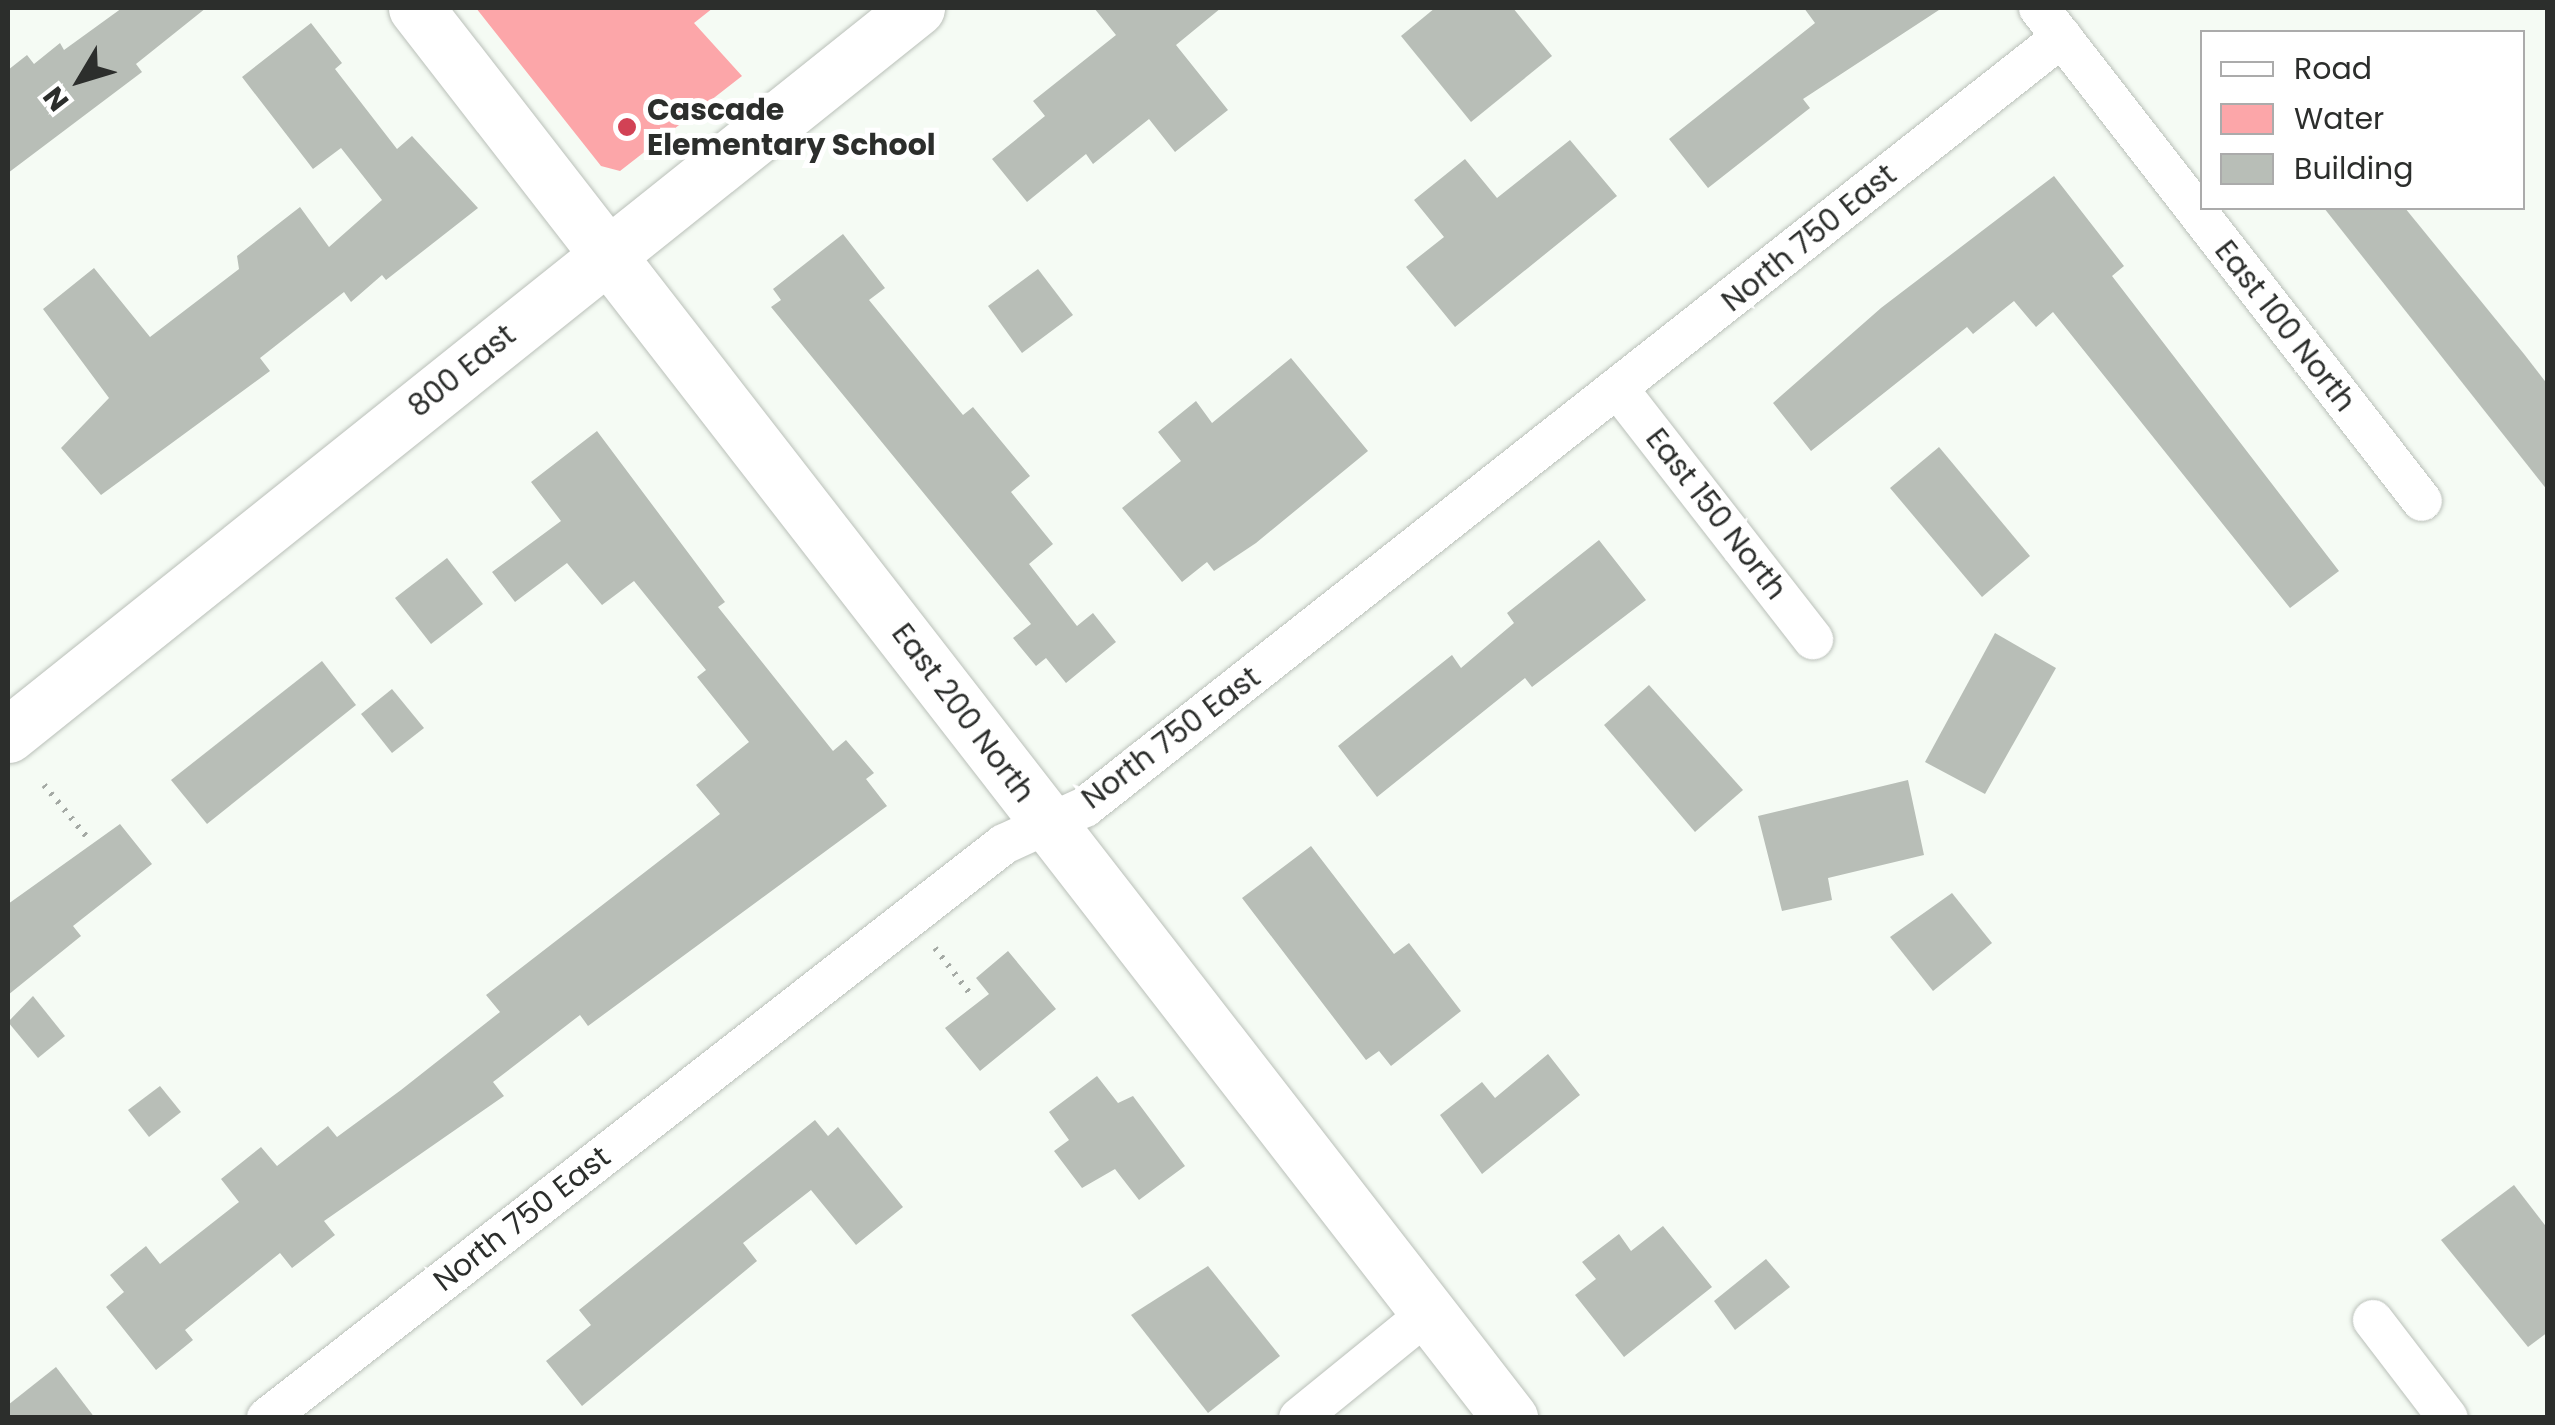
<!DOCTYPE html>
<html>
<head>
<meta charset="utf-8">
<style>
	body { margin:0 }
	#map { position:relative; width:2555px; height:1425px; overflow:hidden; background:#f5fbf4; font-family:Poppins,sans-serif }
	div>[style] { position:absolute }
	.water>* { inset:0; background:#fca6a9 }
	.building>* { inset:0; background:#b8beb7 }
	.path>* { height:6px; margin-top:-3px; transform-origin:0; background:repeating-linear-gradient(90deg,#a4a9a4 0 2.5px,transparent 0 10.5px) }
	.roads { filter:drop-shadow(0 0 2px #bac0b9) drop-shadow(0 0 2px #bac0b9) }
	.street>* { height:40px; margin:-20px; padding:0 20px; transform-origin:20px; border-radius:20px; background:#fff }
	.secondary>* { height:55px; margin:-27.5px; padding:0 27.5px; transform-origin:27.5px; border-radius:27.5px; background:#fff }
	.dots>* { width:28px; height:28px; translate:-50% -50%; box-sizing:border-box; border:5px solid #fff; border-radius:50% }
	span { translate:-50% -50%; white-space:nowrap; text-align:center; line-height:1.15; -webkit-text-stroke:10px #fff; paint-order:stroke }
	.poi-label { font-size:30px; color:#2c2e2c; font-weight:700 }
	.left { translate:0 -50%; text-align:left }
	.street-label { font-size:30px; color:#2c2e2c }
	.frame { position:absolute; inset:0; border:10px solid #2c2e2c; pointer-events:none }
	.legend { position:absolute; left:2200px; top:30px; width:325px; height:180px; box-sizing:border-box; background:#fff; border:2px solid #ababab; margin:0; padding:12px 18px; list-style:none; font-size:30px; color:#2c2e2c }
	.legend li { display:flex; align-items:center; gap:20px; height:50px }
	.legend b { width:50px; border:2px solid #ababab }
	.north { position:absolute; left:30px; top:30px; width:100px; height:100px; -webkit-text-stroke:8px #fff; paint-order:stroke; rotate:232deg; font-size:28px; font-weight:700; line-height:40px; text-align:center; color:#2c2e2c }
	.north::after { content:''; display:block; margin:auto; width:35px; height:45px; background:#2c2e2c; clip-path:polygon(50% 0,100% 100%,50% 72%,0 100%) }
</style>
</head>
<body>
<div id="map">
	<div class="water">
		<div style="clip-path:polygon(476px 8px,713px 8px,694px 23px,742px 76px,620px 171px,601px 166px)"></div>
	</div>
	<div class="building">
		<div style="clip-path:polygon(122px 8px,206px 8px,136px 64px,142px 72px,8px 173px,8px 70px,27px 55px,34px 64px,60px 43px,64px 50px)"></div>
		<div style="clip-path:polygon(1094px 8px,1221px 8px,1176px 45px,1228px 110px,1175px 152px,1149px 119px,1093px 164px,1086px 154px,1027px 202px,992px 159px,1045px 116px,1033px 101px,1116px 35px)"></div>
		<div style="clip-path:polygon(1435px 8px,1513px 8px,1552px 56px,1471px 122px,1401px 36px)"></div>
		<div style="clip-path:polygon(1804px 8px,1942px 8px,1803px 99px,1810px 108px,1708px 188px,1669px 139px,1815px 23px)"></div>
		<div style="clip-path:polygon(311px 23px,342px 63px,335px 69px,397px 149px,412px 136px,478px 208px,386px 280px,382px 275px,351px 302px,344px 292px,260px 358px,270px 371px,101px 495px,61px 448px,109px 398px,43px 309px,94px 268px,150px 337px,239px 269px,237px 256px,300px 207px,329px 247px,382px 200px,341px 148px,313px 169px,242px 77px)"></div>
		<div style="clip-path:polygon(1570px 140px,1617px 196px,1455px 327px,1406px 267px,1444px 237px,1414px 200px,1465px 159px,1497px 198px)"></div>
		<div style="clip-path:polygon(2054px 176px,2124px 266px,2112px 276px,2339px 571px,2290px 608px,2053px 312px,2036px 327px,2014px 301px,1973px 334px,1967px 327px,1811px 451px,1773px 403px,1881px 308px)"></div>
		<div style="clip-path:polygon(2324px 208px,2405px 208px,2524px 354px,2548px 385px,2548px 491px)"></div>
		<div style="clip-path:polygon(843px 234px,885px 288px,869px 300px,963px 415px,973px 407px,1030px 476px,1011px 492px,1053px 544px,1029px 564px,1077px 626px,1093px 613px,1116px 642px,1066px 683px,1046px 658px,1036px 666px,1013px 638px,1031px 624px,771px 307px,781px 300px,773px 289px)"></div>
		<div style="clip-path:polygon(1038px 269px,1073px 315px,1022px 353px,988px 306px)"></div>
		<div style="clip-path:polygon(1291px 358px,1368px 451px,1256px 543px,1214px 571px,1207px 562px,1182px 582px,1122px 508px,1181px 461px,1158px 432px,1196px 401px,1212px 423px)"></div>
		<div style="clip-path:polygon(597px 431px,725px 602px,718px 607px,833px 751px,846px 740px,874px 773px,866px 779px,887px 806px,588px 1026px,580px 1015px,493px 1082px,504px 1096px,324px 1221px,335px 1235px,292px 1268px,280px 1253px,185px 1330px,193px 1340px,156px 1370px,106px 1307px,124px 1292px,110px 1275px,146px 1246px,160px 1264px,239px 1202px,221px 1179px,261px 1147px,277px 1166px,328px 1126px,337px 1137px,401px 1090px,500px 1012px,486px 995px,720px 814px,696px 785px,749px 742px,697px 677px,706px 670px,634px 581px,602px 605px,567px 563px,515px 602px,492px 572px,561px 521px,531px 482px)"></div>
		<div style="clip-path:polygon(1939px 447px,2030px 556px,1982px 597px,1890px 488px)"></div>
		<div style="clip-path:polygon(1599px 540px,1646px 600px,1532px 687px,1525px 678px,1377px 797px,1338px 746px,1452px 655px,1461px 668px,1514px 623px,1507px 613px)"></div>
		<div style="clip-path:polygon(447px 558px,483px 604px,431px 644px,395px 598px)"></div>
		<div style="clip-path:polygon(1995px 633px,2056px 668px,1985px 794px,1925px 762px)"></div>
		<div style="clip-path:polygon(322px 661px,356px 705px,207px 824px,171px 780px)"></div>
		<div style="clip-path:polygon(1649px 685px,1743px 790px,1695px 832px,1604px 725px)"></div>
		<div style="clip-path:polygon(392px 689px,424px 728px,392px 753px,361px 714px)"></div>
		<div style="clip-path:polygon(1908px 780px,1924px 855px,1828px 878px,1832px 900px,1782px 911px,1758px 816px)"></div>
		<div style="clip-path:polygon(120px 824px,152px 864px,73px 926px,81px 936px,8px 995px,8px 904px)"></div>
		<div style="clip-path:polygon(1311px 846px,1394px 954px,1409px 943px,1461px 1011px,1391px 1066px,1379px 1051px,1366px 1060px,1242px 898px)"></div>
		<div style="clip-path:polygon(1952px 893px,1992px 943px,1933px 991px,1890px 937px)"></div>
		<div style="clip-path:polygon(1008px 951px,1056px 1009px,980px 1071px,945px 1028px,989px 994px,976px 978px)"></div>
		<div style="clip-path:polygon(33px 996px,65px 1036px,38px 1058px,8px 1022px)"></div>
		<div style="clip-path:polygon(1548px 1054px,1580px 1095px,1482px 1174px,1440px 1115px,1482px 1082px,1495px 1098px)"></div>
		<div style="clip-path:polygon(1097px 1076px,1118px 1103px,1133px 1096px,1185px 1166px,1139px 1200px,1115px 1169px,1082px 1188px,1054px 1151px,1069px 1140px,1049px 1112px)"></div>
		<div style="clip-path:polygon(160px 1086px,181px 1112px,149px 1137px,128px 1110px)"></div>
		<div style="clip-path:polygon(815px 1120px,828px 1136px,838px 1127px,903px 1207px,856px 1245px,811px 1190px,743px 1243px,757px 1261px,582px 1406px,546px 1361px,591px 1325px,579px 1310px)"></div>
		<div style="clip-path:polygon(2514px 1185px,2548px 1229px,2548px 1332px,2528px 1347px,2441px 1240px)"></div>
		<div style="clip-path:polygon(1663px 1226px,1712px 1287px,1624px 1357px,1575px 1295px,1596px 1279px,1582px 1262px,1619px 1234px,1631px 1251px)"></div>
		<div style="clip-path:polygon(1766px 1259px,1790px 1287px,1735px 1330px,1714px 1301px)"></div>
		<div style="clip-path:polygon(1208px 1266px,1280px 1356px,1208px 1413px,1131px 1315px)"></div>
		<div style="clip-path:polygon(56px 1367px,95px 1418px,8px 1418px,8px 1405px)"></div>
	</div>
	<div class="path">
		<div style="left:44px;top:785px;width:66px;rotate:50.5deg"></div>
		<div style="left:935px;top:948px;width:59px;rotate:52.5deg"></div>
	</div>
	<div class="roads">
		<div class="street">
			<div style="left:2039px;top:8px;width:624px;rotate:52.16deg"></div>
			<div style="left:1619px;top:390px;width:316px;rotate:52.1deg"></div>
			<div style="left:2373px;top:1320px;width:123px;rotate:52.6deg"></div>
			<div style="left:267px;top:1418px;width:934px;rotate:-37.91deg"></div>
			<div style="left:1004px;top:844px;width:89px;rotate:-24.6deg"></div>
			<div style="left:1085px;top:807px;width:1244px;rotate:-38.24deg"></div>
			<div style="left:1299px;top:1418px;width:166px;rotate:-39.1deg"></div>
		</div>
		<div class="secondary">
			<div style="left:416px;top:8px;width:1785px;rotate:52.19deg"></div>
			<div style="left:8px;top:735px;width:1164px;rotate:-38.65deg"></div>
		</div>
	</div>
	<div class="dots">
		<div style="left:627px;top:127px;background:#d24255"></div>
	</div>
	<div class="poi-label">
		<span class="left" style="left:647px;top:127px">Cascade<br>Elementary School</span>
	</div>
	<div class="street-label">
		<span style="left:1809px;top:238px;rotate:-39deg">North 750 East</span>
		<span style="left:2285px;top:326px;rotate:52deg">East 100 North</span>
		<span style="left:462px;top:371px;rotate:-39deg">800 East</span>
		<span style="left:1716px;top:514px;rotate:52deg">East 150 North</span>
		<span style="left:963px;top:713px;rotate:53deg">East 200 North</span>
		<span style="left:1171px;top:738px;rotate:-37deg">North 750 East</span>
		<span style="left:522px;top:1219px;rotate:-38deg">North 750 East</span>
	</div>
	<div class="frame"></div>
	<ul class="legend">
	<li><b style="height:12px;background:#fff"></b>Road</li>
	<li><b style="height:28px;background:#fca6a9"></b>Water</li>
	<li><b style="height:28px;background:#b8beb7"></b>Building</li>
	</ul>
	<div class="north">N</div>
</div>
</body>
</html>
